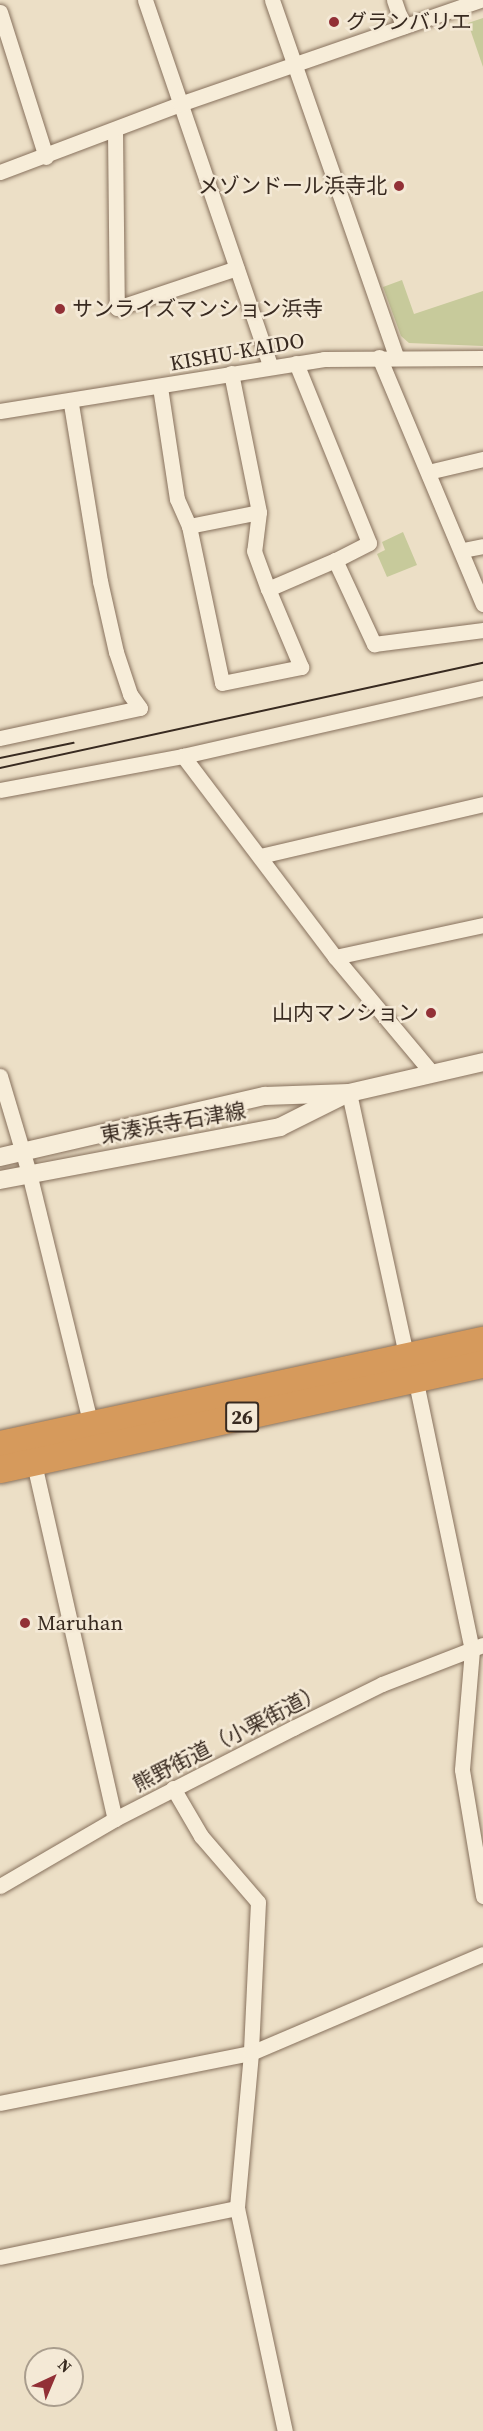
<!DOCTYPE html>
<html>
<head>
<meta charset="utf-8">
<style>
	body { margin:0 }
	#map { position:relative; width:483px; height:2431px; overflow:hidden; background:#ecdfc6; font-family:"Source Serif 4","Noto Sans JP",serif }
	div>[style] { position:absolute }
	.green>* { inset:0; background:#c7ca9b }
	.roads { filter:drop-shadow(0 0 2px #87715d) drop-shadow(0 0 2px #87715d) }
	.minor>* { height:15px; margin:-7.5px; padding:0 7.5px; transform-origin:7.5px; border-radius:7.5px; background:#f7edd9 }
	.tertiary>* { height:18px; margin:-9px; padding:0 9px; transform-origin:9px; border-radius:9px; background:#f7edd9 }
	.motorway>* { height:27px; margin:-13.5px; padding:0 13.5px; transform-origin:13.5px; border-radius:13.5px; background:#d69a5c }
	.tram>* { height:1.5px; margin:-0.75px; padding:0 0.75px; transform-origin:0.75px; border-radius:0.75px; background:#382a20 }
	.dots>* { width:16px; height:16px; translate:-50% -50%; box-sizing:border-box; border:3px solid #f4e9d6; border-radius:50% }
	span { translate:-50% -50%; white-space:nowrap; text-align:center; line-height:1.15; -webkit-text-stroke:5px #f4e9d6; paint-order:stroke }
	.shield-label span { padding:2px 4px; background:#f4e9d6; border:2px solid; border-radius:4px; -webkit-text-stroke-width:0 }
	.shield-label { font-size:20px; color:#382a20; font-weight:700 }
	.poi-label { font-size:21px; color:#382a20 }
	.left { translate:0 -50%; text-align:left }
	.right { translate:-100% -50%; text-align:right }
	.street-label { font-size:21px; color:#382a20 }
	.north { position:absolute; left:24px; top:2347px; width:60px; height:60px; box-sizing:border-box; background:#f4e9d6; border:2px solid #a99d8d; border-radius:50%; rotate:44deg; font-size:16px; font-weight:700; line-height:24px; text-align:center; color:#382a20 }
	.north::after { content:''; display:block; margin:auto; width:21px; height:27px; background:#923036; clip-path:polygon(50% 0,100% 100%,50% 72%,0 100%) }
</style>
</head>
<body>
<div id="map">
	<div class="green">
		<div style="clip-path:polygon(483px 18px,483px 67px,468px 23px)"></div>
		<div style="clip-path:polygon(402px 280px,414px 314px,483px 291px,483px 346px,409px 343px,401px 336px,383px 287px)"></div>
		<div style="clip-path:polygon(403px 532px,417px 565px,387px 577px,377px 554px,385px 550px,382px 542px)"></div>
	</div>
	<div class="roads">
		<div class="minor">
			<div style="left:145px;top:0;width:388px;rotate:71.1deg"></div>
			<div style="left:272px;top:0;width:377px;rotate:70.8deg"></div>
			<div style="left:394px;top:0;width:28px;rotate:71deg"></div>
			<div style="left:0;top:12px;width:152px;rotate:72.4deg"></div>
			<div style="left:115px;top:131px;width:177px;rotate:89.4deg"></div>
			<div style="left:117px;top:308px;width:126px;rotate:-18.4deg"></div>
			<div style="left:0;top:172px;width:192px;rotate:-20.7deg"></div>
			<div style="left:180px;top:104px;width:318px;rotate:-19.1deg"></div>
			<div style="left:379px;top:357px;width:268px;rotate:67.2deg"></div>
			<div style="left:296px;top:363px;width:194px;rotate:67.9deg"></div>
			<div style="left:369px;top:543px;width:38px;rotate:153deg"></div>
			<div style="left:231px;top:373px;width:142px;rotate:78.6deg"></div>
			<div style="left:259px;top:512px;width:39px;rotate:97deg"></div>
			<div style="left:254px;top:551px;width:40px;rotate:69.8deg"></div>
			<div style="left:268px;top:589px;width:73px;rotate:-23.4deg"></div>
			<div style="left:335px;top:560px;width:93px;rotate:65.1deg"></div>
			<div style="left:374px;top:644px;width:110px;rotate:-7.3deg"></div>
			<div style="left:160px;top:387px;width:113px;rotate:81.4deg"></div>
			<div style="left:177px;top:499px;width:30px;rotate:66deg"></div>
			<div style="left:189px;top:526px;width:160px;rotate:78.1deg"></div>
			<div style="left:222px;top:683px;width:81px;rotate:-11.4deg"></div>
			<div style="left:301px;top:667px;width:85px;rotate:-112.9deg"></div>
			<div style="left:0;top:411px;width:328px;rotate:-9.1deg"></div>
			<div style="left:324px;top:359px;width:159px;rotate:-0.4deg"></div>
			<div style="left:428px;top:472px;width:57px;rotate:-13.3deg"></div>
			<div style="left:189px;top:526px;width:71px;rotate:-11.3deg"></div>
			<div style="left:463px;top:550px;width:20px;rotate:-11deg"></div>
			<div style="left:0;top:738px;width:143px;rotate:-12.1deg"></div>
			<div style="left:140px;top:708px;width:17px;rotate:-126deg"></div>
			<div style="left:130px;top:694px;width:44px;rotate:-108.4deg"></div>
			<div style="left:116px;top:652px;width:73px;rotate:-102.7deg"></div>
			<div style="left:100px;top:581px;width:180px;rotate:-99.3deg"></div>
			<div style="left:183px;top:756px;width:252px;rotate:52.9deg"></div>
			<div style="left:335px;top:957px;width:151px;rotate:50.1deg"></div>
			<div style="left:0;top:790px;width:186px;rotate:-10.5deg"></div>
			<div style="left:183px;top:756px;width:308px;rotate:-12.8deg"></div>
			<div style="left:260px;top:856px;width:229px;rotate:-13.1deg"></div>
			<div style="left:335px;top:957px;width:151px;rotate:-12.2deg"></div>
			<div style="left:0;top:1076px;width:101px;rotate:73.4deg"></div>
			<div style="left:29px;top:1173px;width:252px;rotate:76.2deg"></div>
			<div style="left:349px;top:1093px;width:259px;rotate:77.7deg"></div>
			<div style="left:417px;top:1387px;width:269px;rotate:78.2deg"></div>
			<div style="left:472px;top:1650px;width:120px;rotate:94.8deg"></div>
			<div style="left:462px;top:1770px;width:128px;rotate:80.5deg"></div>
			<div style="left:35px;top:1468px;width:360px;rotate:77.2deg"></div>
			<div style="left:173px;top:1788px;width:56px;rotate:59.7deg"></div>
			<div style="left:201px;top:1836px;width:87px;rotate:49.2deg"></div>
			<div style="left:258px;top:1902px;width:151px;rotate:92.7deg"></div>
			<div style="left:251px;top:2053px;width:156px;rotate:95.2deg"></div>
			<div style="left:237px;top:2208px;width:228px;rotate:77.9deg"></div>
			<div style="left:0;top:1886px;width:133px;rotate:-30.2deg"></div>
			<div style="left:115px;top:1819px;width:200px;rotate:-27.1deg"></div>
			<div style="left:293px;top:1728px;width:99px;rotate:-26.3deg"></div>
			<div style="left:382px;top:1684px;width:108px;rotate:-21.1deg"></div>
			<div style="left:0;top:2103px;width:256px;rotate:-11.3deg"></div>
			<div style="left:251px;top:2053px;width:252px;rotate:-23.1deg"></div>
			<div style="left:0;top:2257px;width:242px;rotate:-11.7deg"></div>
		</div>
		<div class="tertiary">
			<div style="left:0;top:1157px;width:272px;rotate:-13deg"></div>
			<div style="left:265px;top:1096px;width:84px;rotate:-2deg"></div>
			<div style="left:349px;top:1093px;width:138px;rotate:-13deg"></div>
			<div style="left:0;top:1180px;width:285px;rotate:-10.7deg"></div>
			<div style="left:280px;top:1127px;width:69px;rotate:-26.6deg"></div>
		</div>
		<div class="motorway">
			<div style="left:0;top:1444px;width:494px;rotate:-12.2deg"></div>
			<div style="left:0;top:1469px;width:494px;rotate:-12.3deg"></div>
		</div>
	</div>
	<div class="tram">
		<div style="left:0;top:758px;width:75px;rotate:-11.6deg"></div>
		<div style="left:0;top:768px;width:494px;rotate:-12.3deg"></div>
	</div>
	<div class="dots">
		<div style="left:334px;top:22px;background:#923036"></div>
		<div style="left:399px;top:186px;background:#923036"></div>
		<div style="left:60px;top:309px;background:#923036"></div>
		<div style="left:431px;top:1013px;background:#923036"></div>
		<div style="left:25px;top:1623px;background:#923036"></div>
	</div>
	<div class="shield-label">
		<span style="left:242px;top:1417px">26</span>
	</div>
	<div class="poi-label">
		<span class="left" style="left:346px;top:22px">グランバリエ</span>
		<span class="right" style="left:387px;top:186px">メゾンドール浜寺北</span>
		<span class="left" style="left:72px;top:309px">サンライズマンション浜寺</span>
		<span class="right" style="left:419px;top:1013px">山内マンション</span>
		<span class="left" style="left:37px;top:1623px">Maruhan</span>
	</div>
	<div class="street-label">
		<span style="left:237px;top:352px;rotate:-10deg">KISHU-KAIDO</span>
		<span style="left:173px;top:1123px;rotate:-10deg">東湊浜寺石津線</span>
		<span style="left:228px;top:1738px;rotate:-27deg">熊野街道（小栗街道）</span>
	</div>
	<div class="north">N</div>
</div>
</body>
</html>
